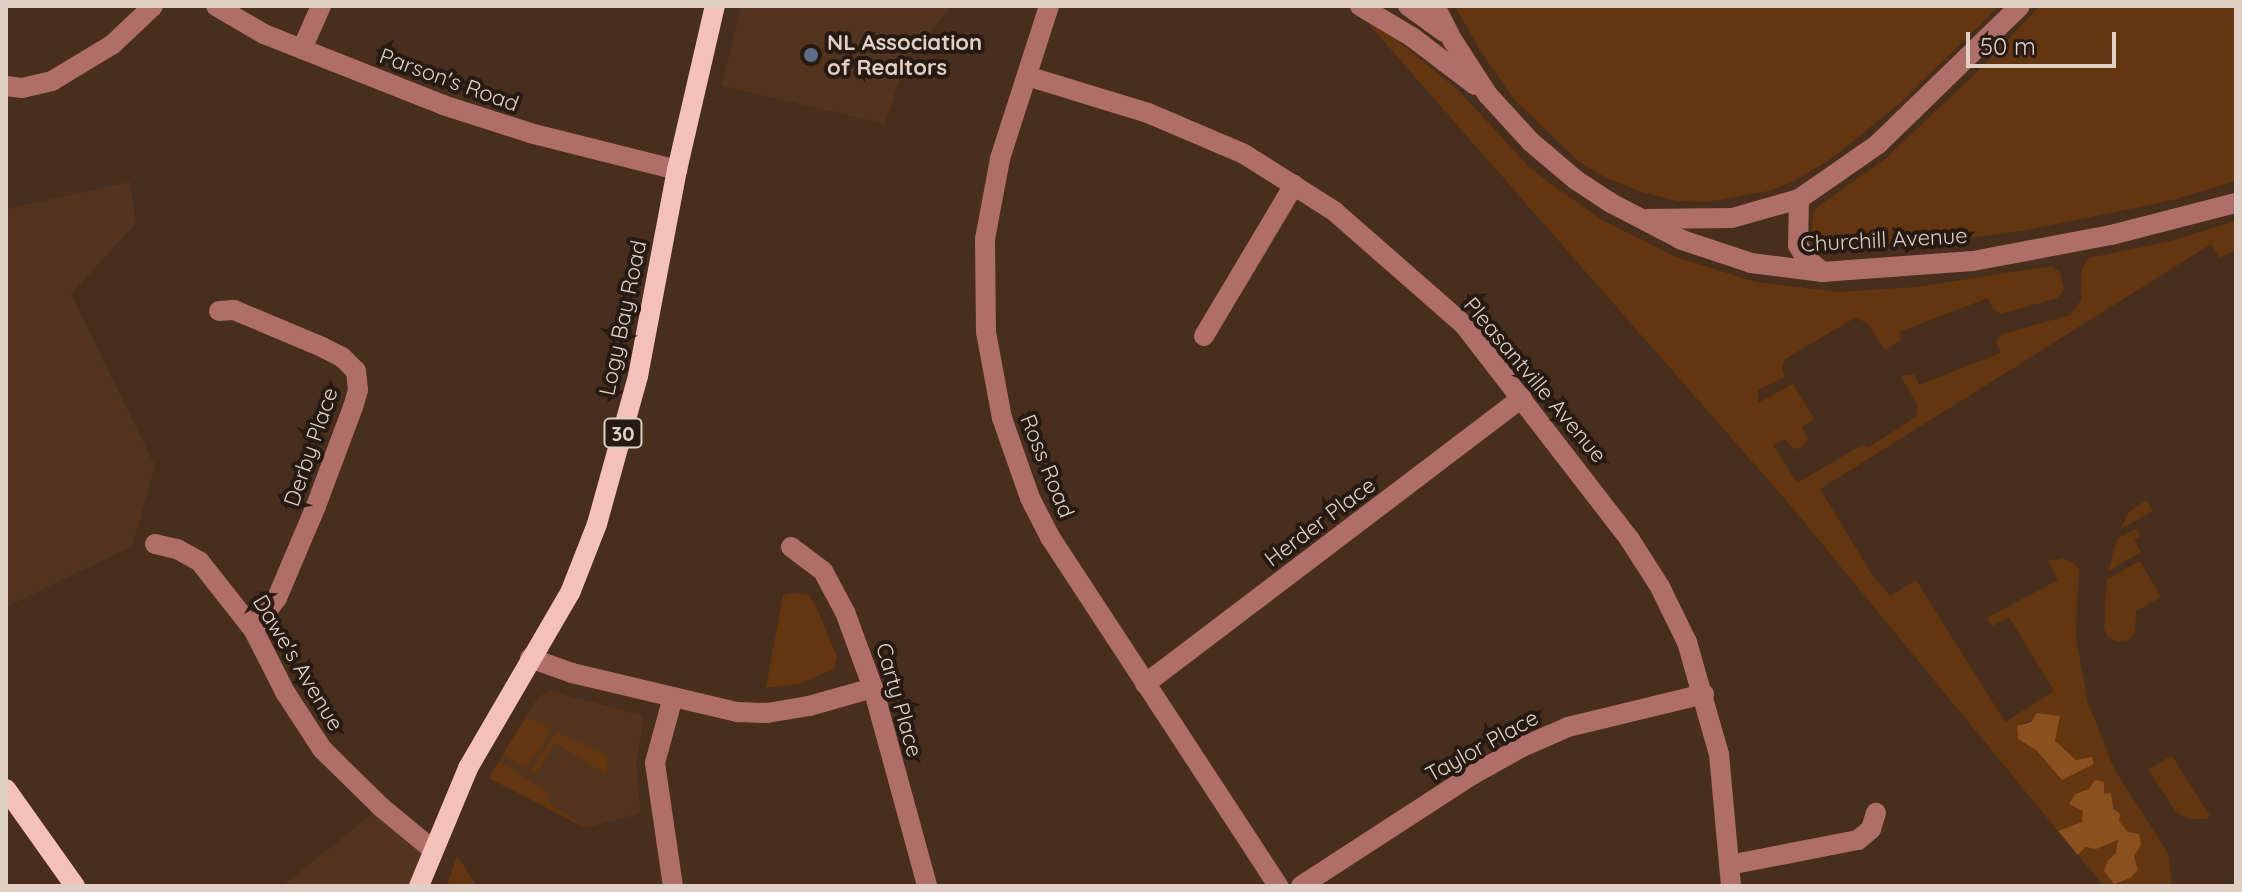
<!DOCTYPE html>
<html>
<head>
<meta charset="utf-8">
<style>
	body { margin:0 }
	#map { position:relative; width:2242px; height:892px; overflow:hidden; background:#482f1d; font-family:Quicksand,sans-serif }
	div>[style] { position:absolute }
	.built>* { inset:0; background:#53341e }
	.green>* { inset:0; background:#63360f }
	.forest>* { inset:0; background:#8c501f }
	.minor>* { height:20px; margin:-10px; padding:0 10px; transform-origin:10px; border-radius:10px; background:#b06e69 }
	.major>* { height:20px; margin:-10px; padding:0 10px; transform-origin:10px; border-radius:10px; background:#f6c0ba }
	.dots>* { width:22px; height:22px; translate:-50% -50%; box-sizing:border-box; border:4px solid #261a12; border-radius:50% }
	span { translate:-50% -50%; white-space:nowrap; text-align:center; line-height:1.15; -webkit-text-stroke:8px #261a12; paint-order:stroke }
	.shield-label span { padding:2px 6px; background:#261a12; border:2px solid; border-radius:6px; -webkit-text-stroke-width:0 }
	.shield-label { font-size:20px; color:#dfcfc4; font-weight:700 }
	.poi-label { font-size:22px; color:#dfcfc4; font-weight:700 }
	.left { translate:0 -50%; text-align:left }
	.street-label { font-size:22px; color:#dfcfc4 }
	.frame { position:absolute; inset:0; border:8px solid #dfcfc4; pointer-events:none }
	.scale { position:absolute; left:1966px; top:32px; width:150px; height:36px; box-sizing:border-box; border:4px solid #dfcfc4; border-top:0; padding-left:10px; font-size:24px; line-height:28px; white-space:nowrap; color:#dfcfc4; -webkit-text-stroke:6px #261a12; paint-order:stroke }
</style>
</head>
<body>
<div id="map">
	<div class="built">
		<div style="clip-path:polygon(741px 6px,952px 6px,906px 60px,885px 124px,722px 86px)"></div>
		<div style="clip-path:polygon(130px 182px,136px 223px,71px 294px,155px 466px,132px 546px,6px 607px,6px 209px)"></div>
		<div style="clip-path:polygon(550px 691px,641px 715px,643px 721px,636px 767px,641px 813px,586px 828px,489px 778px,538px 697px)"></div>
		<div style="clip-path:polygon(381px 807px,432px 849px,419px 886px,282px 886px)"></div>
	</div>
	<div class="green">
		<div style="clip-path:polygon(1455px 6px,1999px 6px,1901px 102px,1834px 157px,1790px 183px,1768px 191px,1707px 202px,1678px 201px,1642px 192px,1607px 178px,1578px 161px,1514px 99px,1480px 50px)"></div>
		<div style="clip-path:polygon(2040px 6px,2236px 6px,2236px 181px,2173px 200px,2022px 231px,1870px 251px,1833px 252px,1824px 248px,1812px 229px,1813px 213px,1820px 205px,1884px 160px,1974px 75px)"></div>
		<div style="clip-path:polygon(evenodd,1367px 22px,1403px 38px,1399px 42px,1459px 91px,1528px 166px,1552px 185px,1602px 220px,1676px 257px,1755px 282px,1840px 292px,1917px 287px,2052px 266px,2060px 272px,2064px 290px,2057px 298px,2001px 314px,1993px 309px,1988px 298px,1899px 332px,1901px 340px,1885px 350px,1868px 324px,1856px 317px,1785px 359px,1782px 369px,1785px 377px,1758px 390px,1758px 403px,1793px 384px,1814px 419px,1802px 426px,1808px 440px,1800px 449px,1793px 448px,1785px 439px,1773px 445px,1797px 483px,1862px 445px,1869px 447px,1916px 417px,1918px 405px,1901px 377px,1905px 375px,1915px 375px,1919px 385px,2001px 353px,1996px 341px,2000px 335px,2070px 315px,2081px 300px,2082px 268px,2089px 258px,2167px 242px,2236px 221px,2236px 250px,2220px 258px,2211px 244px,1820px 489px,1871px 573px,1890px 596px,1916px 580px,2005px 722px,2054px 691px,2009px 617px,1992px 626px,1987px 618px,2058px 580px,2048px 561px,2063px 558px,2075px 564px,2079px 570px,2075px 634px,2088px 703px,2114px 769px,2168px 853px,2172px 886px,2104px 886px,2078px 855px,2085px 847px,2096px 849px,2118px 839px,2116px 853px,2108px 860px,2114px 884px,2128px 832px,2119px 821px,2111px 793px,2083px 811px,2083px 822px,2058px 831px,1791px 506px,1367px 22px,2045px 715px,2059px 716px,2055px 740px,2063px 751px,2076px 761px,2094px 764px,2062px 780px,2036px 750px,2018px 739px,2017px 726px,2045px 715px)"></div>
		<div style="clip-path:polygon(2147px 500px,2153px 511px,2119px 530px,2130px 511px)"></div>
		<div style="clip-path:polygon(2136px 529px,2140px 536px,2134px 540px,2141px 552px,2108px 571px,2117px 539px)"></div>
		<div style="clip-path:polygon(2140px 561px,2161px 597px,2136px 611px,2135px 634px,2127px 641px,2117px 642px,2108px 637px,2104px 628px,2107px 579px)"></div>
		<div style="clip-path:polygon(793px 593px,808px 595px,815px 604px,837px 657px,834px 669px,799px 684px,766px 688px,783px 595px)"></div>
		<div style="clip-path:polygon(526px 717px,552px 729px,526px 768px,503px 754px)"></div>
		<div style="clip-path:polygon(557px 732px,603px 753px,608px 758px,606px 774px,555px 743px,535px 774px,530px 771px)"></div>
		<div style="clip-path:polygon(2172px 756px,2210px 816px,2206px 819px,2189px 819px,2176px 812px,2148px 769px)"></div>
		<div style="clip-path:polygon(499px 761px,551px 795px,548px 802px,586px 828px,489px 778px)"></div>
		<div style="clip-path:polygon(457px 856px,477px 886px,447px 886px)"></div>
	</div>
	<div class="forest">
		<div style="clip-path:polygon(2037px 713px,2060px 716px,2055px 741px,2076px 760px,2092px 757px,2094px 764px,2062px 780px,2036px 750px,2018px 739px,2017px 726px,2031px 722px)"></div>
		<div style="clip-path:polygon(2095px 780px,2104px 782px,2104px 794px,2111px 793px,2114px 809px,2120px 814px,2119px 821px,2128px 832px,2139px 834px,2141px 845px,2134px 856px,2138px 870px,2130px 878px,2114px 884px,2104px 871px,2108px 860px,2116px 853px,2118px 840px,2096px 849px,2085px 847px,2078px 855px,2058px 831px,2082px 822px,2083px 811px,2069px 804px,2075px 794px,2089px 789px)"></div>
	</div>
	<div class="minor">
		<div style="left:216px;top:6px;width:56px;rotate:30.3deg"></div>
		<div style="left:264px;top:34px;width:193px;rotate:21.6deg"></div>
		<div style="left:443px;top:105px;width:91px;rotate:17.8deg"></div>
		<div style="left:530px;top:133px;width:152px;rotate:14.1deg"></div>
		<div style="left:1049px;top:6px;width:161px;rotate:107.8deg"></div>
		<div style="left:1000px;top:159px;width:81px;rotate:100.6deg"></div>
		<div style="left:985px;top:239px;width:93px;rotate:89.4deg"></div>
		<div style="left:986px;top:332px;width:87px;rotate:79.5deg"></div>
		<div style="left:1002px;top:418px;width:85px;rotate:70.7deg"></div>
		<div style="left:1030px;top:498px;width:44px;rotate:62.9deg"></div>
		<div style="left:1050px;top:537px;width:417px;rotate:56.8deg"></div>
		<div style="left:1360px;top:6px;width:61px;rotate:30.8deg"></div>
		<div style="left:1412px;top:37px;width:79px;rotate:37.3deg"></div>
		<div style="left:1408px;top:6px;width:44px;rotate:35.8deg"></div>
		<div style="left:1435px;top:6px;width:39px;rotate:63deg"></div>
		<div style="left:1453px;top:41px;width:64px;rotate:57.1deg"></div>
		<div style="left:1488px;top:95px;width:64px;rotate:47.5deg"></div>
		<div style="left:1531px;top:142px;width:59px;rotate:40.2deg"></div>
		<div style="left:1576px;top:180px;width:42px;rotate:33.3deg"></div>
		<div style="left:1611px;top:203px;width:80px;rotate:27.5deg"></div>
		<div style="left:1682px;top:240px;width:73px;rotate:18.4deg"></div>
		<div style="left:1751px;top:263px;width:72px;rotate:7.2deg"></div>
		<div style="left:1822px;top:272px;width:151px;rotate:-4.2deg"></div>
		<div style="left:1973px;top:261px;width:140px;rotate:-10.7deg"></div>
		<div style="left:2111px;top:235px;width:129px;rotate:-14.4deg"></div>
		<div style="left:302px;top:49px;width:47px;rotate:-66.2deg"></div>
		<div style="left:1027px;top:76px;width:127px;rotate:17deg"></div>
		<div style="left:1148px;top:113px;width:104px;rotate:23.1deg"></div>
		<div style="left:1244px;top:154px;width:107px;rotate:32.3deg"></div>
		<div style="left:1334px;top:211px;width:173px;rotate:41.2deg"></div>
		<div style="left:1464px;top:325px;width:272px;rotate:52.3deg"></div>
		<div style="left:1630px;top:540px;width:56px;rotate:57.4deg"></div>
		<div style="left:1660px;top:587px;width:61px;rotate:63.9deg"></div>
		<div style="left:1687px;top:642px;width:116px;rotate:74.1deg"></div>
		<div style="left:1719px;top:754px;width:133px;rotate:84.8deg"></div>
		<div style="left:6px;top:86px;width:16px;rotate:7deg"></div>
		<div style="left:22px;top:88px;width:31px;rotate:-13deg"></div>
		<div style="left:52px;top:81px;width:71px;rotate:-31.2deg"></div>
		<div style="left:113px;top:44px;width:55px;rotate:-43.5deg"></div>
		<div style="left:1799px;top:199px;width:46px;rotate:91.2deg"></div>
		<div style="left:1798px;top:245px;width:14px;rotate:60deg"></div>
		<div style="left:1805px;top:257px;width:23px;rotate:41deg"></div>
		<div style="left:1648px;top:219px;width:84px;rotate:-0.7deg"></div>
		<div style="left:1732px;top:218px;width:70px;rotate:-15.8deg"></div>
		<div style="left:1799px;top:199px;width:96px;rotate:-34.8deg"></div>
		<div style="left:1878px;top:144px;width:198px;rotate:-44.2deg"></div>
		<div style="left:219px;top:311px;width:15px;rotate:-4deg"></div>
		<div style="left:234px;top:310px;width:95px;rotate:22.8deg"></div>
		<div style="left:322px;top:347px;width:22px;rotate:27deg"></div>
		<div style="left:342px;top:357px;width:20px;rotate:45deg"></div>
		<div style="left:356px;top:371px;width:19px;rotate:84deg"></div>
		<div style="left:358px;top:390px;width:18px;rotate:106deg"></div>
		<div style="left:353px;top:407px;width:106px;rotate:110.5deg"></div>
		<div style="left:316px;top:506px;width:100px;rotate:113deg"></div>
		<div style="left:277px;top:598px;width:39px;rotate:128deg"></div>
		<div style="left:1204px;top:336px;width:176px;rotate:-59.2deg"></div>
		<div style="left:155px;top:544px;width:23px;rotate:13deg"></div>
		<div style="left:177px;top:549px;width:26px;rotate:29deg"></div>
		<div style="left:200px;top:562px;width:85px;rotate:51.7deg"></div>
		<div style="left:253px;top:629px;width:71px;rotate:63.1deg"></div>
		<div style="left:285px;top:692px;width:68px;rotate:57deg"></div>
		<div style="left:322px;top:749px;width:83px;rotate:44.5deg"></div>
		<div style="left:381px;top:807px;width:66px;rotate:39.5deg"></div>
		<div style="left:791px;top:547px;width:40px;rotate:37deg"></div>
		<div style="left:823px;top:571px;width:47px;rotate:61.8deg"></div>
		<div style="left:845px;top:612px;width:81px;rotate:69.8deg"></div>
		<div style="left:873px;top:688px;width:205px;rotate:74.7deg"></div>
		<div style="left:530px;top:658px;width:45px;rotate:19.7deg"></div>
		<div style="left:572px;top:673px;width:170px;rotate:13.3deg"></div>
		<div style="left:737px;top:712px;width:30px;rotate:2deg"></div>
		<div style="left:767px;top:713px;width:43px;rotate:-9.5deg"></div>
		<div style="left:809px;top:706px;width:66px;rotate:-15.7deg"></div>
		<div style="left:1145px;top:684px;width:473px;rotate:-37.2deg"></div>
		<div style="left:673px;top:697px;width:68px;rotate:105.3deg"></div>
		<div style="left:655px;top:763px;width:124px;rotate:81.7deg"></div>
		<div style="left:1729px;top:865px;width:131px;rotate:-11deg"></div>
		<div style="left:1858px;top:840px;width:17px;rotate:-40deg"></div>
		<div style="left:1871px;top:829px;width:17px;rotate:-73deg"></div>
		<div style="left:1301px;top:886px;width:204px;rotate:-33deg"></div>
		<div style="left:1472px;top:775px;width:57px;rotate:-29.2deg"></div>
		<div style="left:1522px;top:747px;width:50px;rotate:-23.5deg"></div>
		<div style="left:1568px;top:727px;width:140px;rotate:-13.6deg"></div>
	</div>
	<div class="major">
		<div style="left:6px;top:789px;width:119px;rotate:54.6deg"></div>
		<div style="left:419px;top:886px;width:128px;rotate:-67.4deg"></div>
		<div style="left:468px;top:768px;width:203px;rotate:-59.8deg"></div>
		<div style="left:570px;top:593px;width:74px;rotate:-68.6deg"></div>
		<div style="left:597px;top:524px;width:154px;rotate:-74.5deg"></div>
		<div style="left:638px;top:376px;width:210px;rotate:-79.3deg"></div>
		<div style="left:677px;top:170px;width:168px;rotate:-77deg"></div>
	</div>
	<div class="dots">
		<div style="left:811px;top:55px;background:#5c6f8a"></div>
	</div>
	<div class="shield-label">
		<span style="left:623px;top:433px">30</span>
	</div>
	<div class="poi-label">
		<span class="left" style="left:827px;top:55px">NL Association<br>of Realtors</span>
	</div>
	<div class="street-label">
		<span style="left:449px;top:80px;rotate:20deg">Parson's Road</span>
		<span style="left:1884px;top:240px;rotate:-3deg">Churchill Avenue</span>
		<span style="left:623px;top:318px;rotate:-78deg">Logy Bay Road</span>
		<span style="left:1535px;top:380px;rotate:50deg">Pleasantville Avenue</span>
		<span style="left:311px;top:447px;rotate:-71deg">Derby Place</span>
		<span style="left:1047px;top:466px;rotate:68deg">Ross Road</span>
		<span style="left:1320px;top:522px;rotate:-37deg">Herder Place</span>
		<span style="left:298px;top:663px;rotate:59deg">Dawe's Avenue</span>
		<span style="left:899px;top:700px;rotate:74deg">Carty Place</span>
		<span style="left:1482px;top:746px;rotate:-29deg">Taylor Place</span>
	</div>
	<div class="frame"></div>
	<div class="scale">50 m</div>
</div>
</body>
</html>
